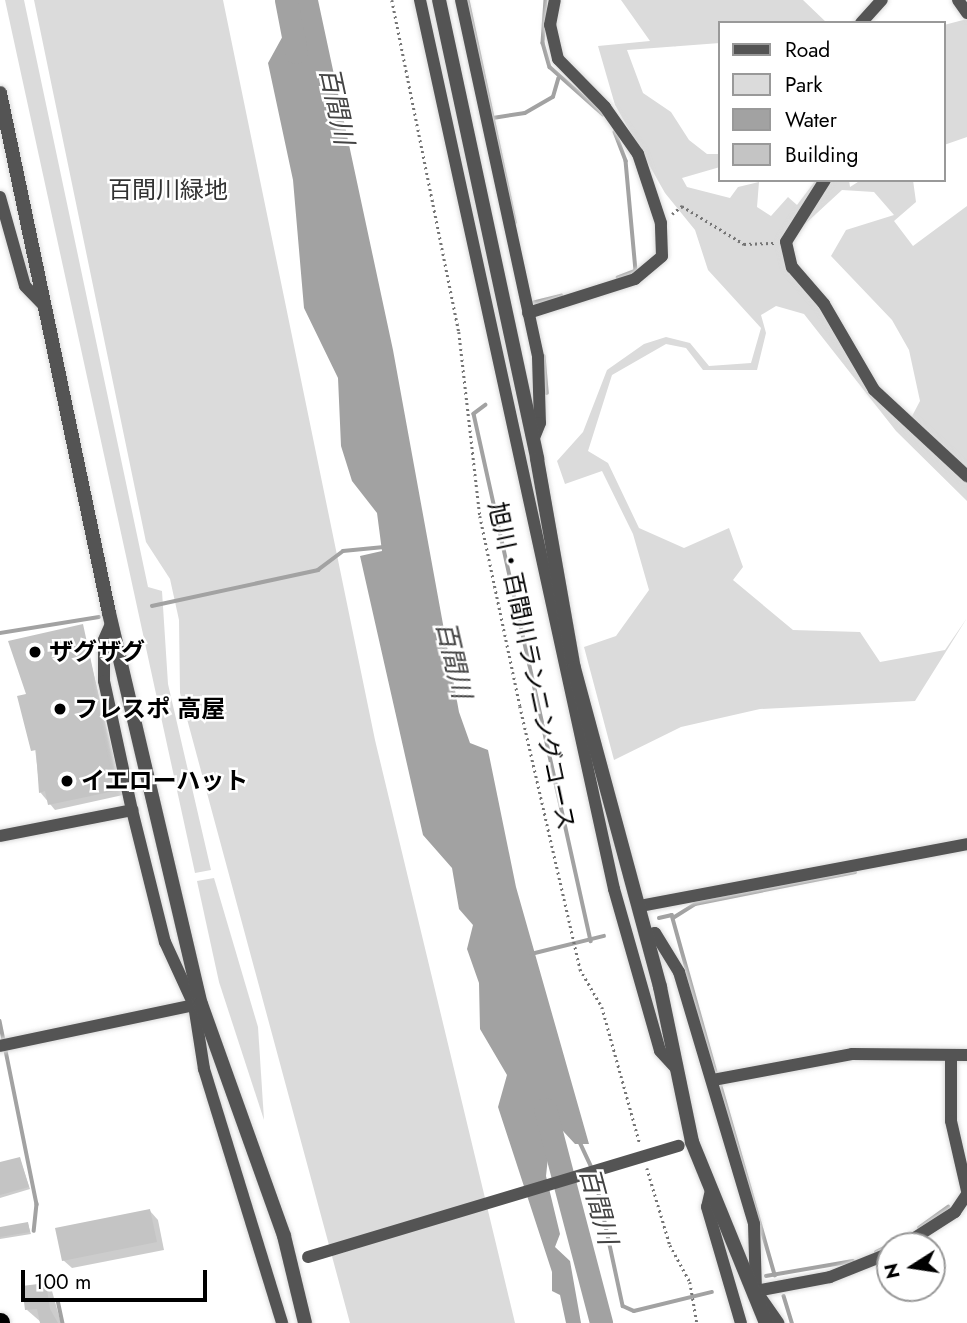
<!DOCTYPE html>
<html>
<head>
<meta charset="utf-8">
<style>
	body { margin:0 }
	#map { position:relative; width:967px; height:1323px; overflow:hidden; background:#fff; font-family:Jost,"Noto Sans JP",sans-serif }
	div>[style] { position:absolute }
	.green>* { inset:0; background:#dbdbdb }
	.water>* { inset:0; background:#a2a2a2 }
	.shadow>* { inset:0; background:#0003 }
	.stream>* { height:3.5px; margin:-1.75px; padding:0 1.75px; transform-origin:1.75px; border-radius:1.75px; background:#a2a2a2 }
	.river>* { height:23px; margin:-11.5px; padding:0 11.5px; transform-origin:11.5px; border-radius:11.5px; background:#a2a2a2 }
	.building>* { inset:0; background:#c4c4c4 }
	.path>* { height:2.5px; margin-top:-1.25px; transform-origin:0; background:repeating-linear-gradient(90deg,#767676 0 2px,transparent 0 5.5px) }
	.roads { filter:drop-shadow(0 0 2px #dbdbdb) drop-shadow(0 0 2px #dbdbdb) }
	.minor>* { height:12px; margin:-6px; padding:0 6px; transform-origin:6px; border-radius:6px; background:#545454 }
	.tertiary>* { height:14px; margin:-7px; padding:0 7px; transform-origin:7px; border-radius:7px; background:#545454 }
	.trunk>* { height:19px; margin:-9.5px; padding:0 9.5px; transform-origin:9.5px; border-radius:9.5px; background:#000 }
	.minor-bridge>* { height:12px; margin:-6px; padding:0 6px; transform-origin:6px; border-radius:6px; background:#545454 }
	.dots>* { width:19px; height:19px; translate:-50% -50%; box-sizing:border-box; border:4px solid #fff; border-radius:50% }
	span { translate:-50% -50%; white-space:nowrap; text-align:center; line-height:1.15; -webkit-text-stroke:5px #fff; paint-order:stroke }
	.park-label { font-size:24px; color:#323232 }
	.poi-label { font-size:24px; color:#000; font-weight:700 }
	.left { translate:0 -50%; text-align:left }
	.street-label { font-size:24px; color:#000 }
	.water-label { font-size:26px; color:#434343; font-style:italic }
	.legend { position:absolute; left:718px; top:21px; width:228px; height:161px; box-sizing:border-box; background:#fff; border:2px solid #999; margin:0; padding:9px 12px; list-style:none; font-size:21px; color:#000 }
	.legend li { display:flex; align-items:center; gap:14px; height:35px }
	.legend b { width:35px; border:2px solid #999 }
	.north { position:absolute; left:876px; top:1232px; width:70px; height:70px; box-sizing:border-box; background:#fff; border:2px solid #999; border-radius:50%; rotate:258deg; font-size:19px; font-weight:700; line-height:28px; text-align:center; color:#000 }
	.north::after { content:''; display:block; margin:auto; width:24px; height:32px; background:#000; clip-path:polygon(50% 0,100% 100%,50% 72%,0 100%) }
	.scale { position:absolute; left:21px; top:1270px; width:186px; height:32px; box-sizing:border-box; border:4px solid #000; border-top:0; padding-left:9px; font-size:21px; line-height:24px; white-space:nowrap; color:#000; -webkit-text-stroke:5px #fff; paint-order:stroke }
</style>
</head>
<body>
<div id="map">
	<div class="green">
		<div style="clip-path:polygon(5px 0,24px 0,148px 587px,162px 591px,168px 684px,211px 870px,195px 873px)"></div>
		<div style="clip-path:polygon(34px 0,223px 0,375px 740px,515px 1323px,350px 1323px,180px 693px,179px 620px,170px 579px,146px 542px)"></div>
		<div style="clip-path:polygon(evenodd,621px 0,803px 0,827px 23px,720px 23px,720px 43px,627px 50px,643px 93px,671px 112px,689px 140px,707px 154px,720px 154px,720px 167px,682px 178px,687px 187px,730px 198px,738px 187px,759px 182px,757px 207px,771px 216px,788px 197px,797px 205px,816px 180px,849px 180px,850px 187px,861px 180px,913px 180px,916px 202px,894px 221px,913px 246px,967px 206px,967px 501px,896px 431px,804px 314px,776px 306px,761px 315px,766px 333px,757px 370px,703px 370px,686px 348px,666px 344px,612px 375px,588px 451px,608px 463px,639px 528px,684px 548px,729px 528px,743px 567px,733px 580px,793px 630px,860px 632px,880px 662px,945px 650px,967px 618px,915px 701px,760px 709px,681px 727px,614px 760px,584px 647px,616px 636px,649px 590px,633px 534px,602px 471px,565px 484px,557px 461px,583px 432px,607px 370px,644px 344px,666px 337px,690px 343px,709px 366px,751px 363px,761px 328px,708px 270px,695px 230px,665px 193px,615px 105px,598px 46px,650px 41px,621px 0,842px 190px,874px 192px,894px 215px,846px 230px,831px 256px,892px 320px,909px 350px,920px 401px,910px 420px,890px 402px,791px 258px,792px 236px,842px 190px)"></div>
		<div style="clip-path:polygon(967px 19px,967px 137px,944px 145px,944px 25px)"></div>
		<div style="clip-path:polygon(214px 878px,258px 1027px,264px 1120px,219px 982px,197px 881px)"></div>
	</div>
	<div class="water">
		<div style="clip-path:polygon(293px 0,318px 0,393px 350px,459px 712px,470px 743px,488px 750px,516px 887px,589px 1144px,575px 1144px,552px 1119px,546px 1176px,560px 1234px,555px 1247px,570px 1261px,581px 1323px,566px 1323px,560px 1295px,552px 1291px,552px 1272px,498px 1107px,507px 1075px,480px 1029px,479px 983px,467px 949px,473px 925px,459px 909px,452px 868px,423px 835px,360px 556px,382px 551px,377px 513px,352px 481px,341px 446px,338px 378px,304px 308px,293px 180px,268px 63px,296px 12px)"></div>
	</div>
	<div class="shadow">
		<div style="clip-path:polygon(82px 626px,123px 795px,55px 810px,40px 792px,29px 695px)"></div>
		<div style="clip-path:polygon(20px 1159px,30px 1189px,0 1198px,0 1164px)"></div>
		<div style="clip-path:polygon(150px 1211px,158px 1220px,164px 1250px,72px 1268px,63px 1260px)"></div>
		<div style="clip-path:polygon(28px 1224px,31px 1234px,0 1239px,0 1229px)"></div>
		<div style="clip-path:polygon(45px 1285px,52px 1291px,61px 1323px,42px 1323px,27px 1310px)"></div>
	</div>
	<div class="stream">
		<div style="left:468px;top:0;width:227px;rotate:78deg"></div>
		<div style="left:546px;top:0;width:43px;rotate:94deg"></div>
		<div style="left:543px;top:43px;width:25px;rotate:74deg"></div>
		<div style="left:550px;top:67px;width:71px;rotate:41.6deg"></div>
		<div style="left:493px;top:118px;width:32px;rotate:-9deg"></div>
		<div style="left:525px;top:113px;width:32px;rotate:-30deg"></div>
		<div style="left:553px;top:97px;width:19px;rotate:-74deg"></div>
		<div style="left:615px;top:132px;width:31px;rotate:69deg"></div>
		<div style="left:626px;top:161px;width:110px;rotate:84.8deg"></div>
		<div style="left:636px;top:271px;width:19px;rotate:159deg"></div>
		<div style="left:532px;top:303px;width:30px;rotate:-14deg"></div>
		<div style="left:544px;top:356px;width:37px;rotate:85deg"></div>
		<div style="left:486px;top:405px;width:15px;rotate:143deg"></div>
		<div style="left:474px;top:414px;width:540px;rotate:77.48deg"></div>
		<div style="left:152px;top:606px;width:170px;rotate:-12.2deg"></div>
		<div style="left:318px;top:570px;width:31px;rotate:-37deg"></div>
		<div style="left:343px;top:551px;width:41px;rotate:-5.6deg"></div>
		<div style="left:0;top:633px;width:100px;rotate:-9.2deg"></div>
		<div style="left:659px;top:918px;width:13px;rotate:-13deg"></div>
		<div style="left:672px;top:915px;width:167px;rotate:74.4deg"></div>
		<div style="left:673px;top:918px;width:26px;rotate:-32deg"></div>
		<div style="left:695px;top:904px;width:163px;rotate:-11.3deg"></div>
		<div style="left:531px;top:954px;width:75px;rotate:-13.9deg"></div>
		<div style="left:0;top:1021px;width:187px;rotate:78.6deg"></div>
		<div style="left:37px;top:1204px;width:27px;rotate:96deg"></div>
		<div style="left:720px;top:1083px;width:200px;rotate:74deg"></div>
		<div style="left:579px;top:1140px;width:31px;rotate:65deg"></div>
		<div style="left:595px;top:1175px;width:134px;rotate:77.9deg"></div>
		<div style="left:623px;top:1306px;width:12px;rotate:24deg"></div>
		<div style="left:634px;top:1311px;width:80px;rotate:-13.7deg"></div>
		<div style="left:919px;top:1228px;width:36px;rotate:-36deg"></div>
		<div style="left:876px;top:1252px;width:28px;rotate:-26deg"></div>
		<div style="left:766px;top:1276px;width:88px;rotate:-9.8deg"></div>
		<div style="left:784px;top:1296px;width:28px;rotate:73deg"></div>
		<div style="left:58px;top:1300px;width:24px;rotate:78deg"></div>
	</div>
	<div class="river">
		<div style="left:286px;top:0;width:53px;rotate:79.1deg"></div>
		<div style="left:545px;top:1109px;width:221px;rotate:75.3deg"></div>
	</div>
	<div class="building">
		<div style="clip-path:polygon(83px 624px,119px 790px,48px 805px,45px 791px,39px 793px,36px 750px,31px 751px,17px 696px,26px 694px,8px 641px)"></div>
		<div style="clip-path:polygon(20px 1157px,29px 1187px,0 1195px,0 1162px)"></div>
		<div style="clip-path:polygon(150px 1209px,157px 1242px,62px 1261px,55px 1228px)"></div>
		<div style="clip-path:polygon(28px 1222px,30px 1232px,0 1237px,0 1227px)"></div>
		<div style="clip-path:polygon(46px 1283px,50px 1309px,58px 1323px,40px 1323px,37px 1309px,25px 1310px,22px 1286px)"></div>
	</div>
	<div class="path">
		<div style="left:392px;top:0;width:339px;rotate:78.6deg"></div>
		<div style="left:459px;top:332px;width:185px;rotate:83.5deg"></div>
		<div style="left:480px;top:516px;width:194px;rotate:78.1deg"></div>
		<div style="left:520px;top:706px;width:270px;rotate:77.1deg"></div>
		<div style="left:580px;top:969px;width:44px;rotate:59.9deg"></div>
		<div style="left:602px;top:1007px;width:142px;rotate:74.5deg"></div>
		<div style="left:672px;top:214px;width:13px;rotate:-39deg"></div>
		<div style="left:682px;top:206px;width:73px;rotate:31.5deg"></div>
		<div style="left:744px;top:244px;width:30px;rotate:-2deg"></div>
		<div style="left:647px;top:1168px;width:80px;rotate:73.4deg"></div>
		<div style="left:670px;top:1245px;width:42px;rotate:61.6deg"></div>
		<div style="left:690px;top:1282px;width:42px;rotate:80.3deg"></div>
	</div>
	<div class="roads">
		<div class="minor">
			<div style="left:420px;top:0;width:910px;rotate:77.69deg"></div>
			<div style="left:614px;top:889px;width:168px;rotate:74.1deg"></div>
			<div style="left:660px;top:1051px;width:23px;rotate:47deg"></div>
			<div style="left:461px;top:0;width:365px;rotate:77.8deg"></div>
			<div style="left:538px;top:357px;width:66px;rotate:88.3deg"></div>
			<div style="left:540px;top:423px;width:18px;rotate:112deg"></div>
			<div style="left:958px;top:0;width:16px;rotate:55deg"></div>
			<div style="left:861px;top:23px;width:31px;rotate:-48deg"></div>
			<div style="left:825px;top:180px;width:73px;rotate:122.2deg"></div>
			<div style="left:786px;top:242px;width:26px;rotate:77deg"></div>
			<div style="left:792px;top:267px;width:49px;rotate:49.1deg"></div>
			<div style="left:824px;top:304px;width:99px;rotate:59.8deg"></div>
			<div style="left:874px;top:390px;width:127px;rotate:42.8deg"></div>
			<div style="left:0;top:197px;width:92px;rotate:74.3deg"></div>
			<div style="left:25px;top:286px;width:28px;rotate:46deg"></div>
			<div style="left:528px;top:313px;width:112px;rotate:-17.6deg"></div>
			<div style="left:635px;top:279px;width:35px;rotate:-40deg"></div>
			<div style="left:662px;top:256px;width:33px;rotate:-92deg"></div>
			<div style="left:661px;top:223px;width:73px;rotate:-108.4deg"></div>
			<div style="left:638px;top:154px;width:57px;rotate:-125.1deg"></div>
			<div style="left:605px;top:107px;width:67px;rotate:-134.4deg"></div>
			<div style="left:558px;top:59px;width:35px;rotate:-103deg"></div>
			<div style="left:550px;top:25px;width:25px;rotate:-79deg"></div>
			<div style="left:111px;top:624px;width:17px;rotate:114deg"></div>
			<div style="left:104px;top:640px;width:41px;rotate:90deg"></div>
			<div style="left:104px;top:681px;width:132px;rotate:77.8deg"></div>
			<div style="left:132px;top:810px;width:136px;rotate:76deg"></div>
			<div style="left:165px;top:942px;width:69px;rotate:65.3deg"></div>
			<div style="left:194px;top:1005px;width:65px;rotate:81.1deg"></div>
			<div style="left:204px;top:1069px;width:266px;rotate:72.9deg"></div>
			<div style="left:0;top:836px;width:135px;rotate:-11.1deg"></div>
			<div style="left:640px;top:906px;width:333px;rotate:-10.7deg"></div>
			<div style="left:646px;top:935px;width:9px;rotate:-13deg"></div>
			<div style="left:655px;top:933px;width:46px;rotate:58.4deg"></div>
			<div style="left:679px;top:972px;width:263px;rotate:73.4deg"></div>
			<div style="left:754px;top:1224px;width:67px;rotate:88.3deg"></div>
			<div style="left:756px;top:1291px;width:39px;rotate:55deg"></div>
			<div style="left:0;top:1046px;width:204px;rotate:-11.9deg"></div>
			<div style="left:951px;top:1057px;width:64px;rotate:90deg"></div>
			<div style="left:951px;top:1121px;width:72px;rotate:77.1deg"></div>
			<div style="left:713px;top:1080px;width:141px;rotate:-10.6deg"></div>
			<div style="left:852px;top:1054px;width:115px;rotate:0.5deg"></div>
			<div style="left:711px;top:1190px;width:17px;rotate:103deg"></div>
			<div style="left:707px;top:1207px;width:121px;rotate:73.7deg"></div>
			<div style="left:902px;top:1246px;width:63px;rotate:-32.7deg"></div>
			<div style="left:955px;top:1212px;width:22px;rotate:-56deg"></div>
			<div style="left:756px;top:1291px;width:75px;rotate:-10.7deg"></div>
			<div style="left:830px;top:1277px;width:65px;rotate:-21.8deg"></div>
		</div>
		<div class="tertiary">
			<div style="left:439px;top:0;width:469px;rotate:77.9deg"></div>
			<div style="left:537px;top:459px;width:212px;rotate:80deg"></div>
			<div style="left:574px;top:668px;width:330px;rotate:74.9deg"></div>
			<div style="left:660px;top:987px;width:158px;rotate:78.3deg"></div>
			<div style="left:692px;top:1142px;width:196px;rotate:67.8deg"></div>
			<div style="left:0;top:93px;width:531px;rotate:78.16deg"></div>
			<div style="left:109px;top:613px;width:402px;rotate:76.8deg"></div>
			<div style="left:201px;top:1004px;width:246px;rotate:70.3deg"></div>
			<div style="left:284px;top:1236px;width:89px;rotate:76.4deg"></div>
		</div>
		<div class="trunk">
			<div style="left:0;top:1322px;width:1px;rotate:90deg"></div>
		</div>
	</div>
	<div class="minor-bridge">
		<div style="left:308px;top:1257px;width:387px;rotate:-16.7deg"></div>
	</div>
	<div class="dots">
		<div style="left:35px;top:652px;background:#000"></div>
		<div style="left:60px;top:709px;background:#000"></div>
		<div style="left:67px;top:781px;background:#000"></div>
	</div>
	<div class="park-label">
		<span style="left:168px;top:190px">百間川緑地</span>
	</div>
	<div class="poi-label">
		<span class="left" style="left:49px;top:652px">ザグザグ</span>
		<span class="left" style="left:74px;top:709px">フレスポ 高屋</span>
		<span class="left" style="left:81px;top:781px">イエローハット</span>
	</div>
	<div class="street-label">
		<span style="left:532px;top:666px;rotate:78deg">旭川・百間川ランニングコース</span>
	</div>
	<div class="water-label">
		<span style="left:336px;top:106px;rotate:78deg">百間川</span>
		<span style="left:453px;top:660px;rotate:77deg">百間川</span>
		<span style="left:598px;top:1206px;rotate:75deg">百間川</span>
	</div>
	<ul class="legend">
	<li><b style="height:9px;background:#545454"></b>Road</li>
	<li><b style="height:19px;background:#dbdbdb"></b>Park</li>
	<li><b style="height:19px;background:#a2a2a2"></b>Water</li>
	<li><b style="height:19px;background:#c4c4c4"></b>Building</li>
	</ul>
	<div class="north">N</div>
	<div class="scale">100 m</div>
</div>
</body>
</html>
